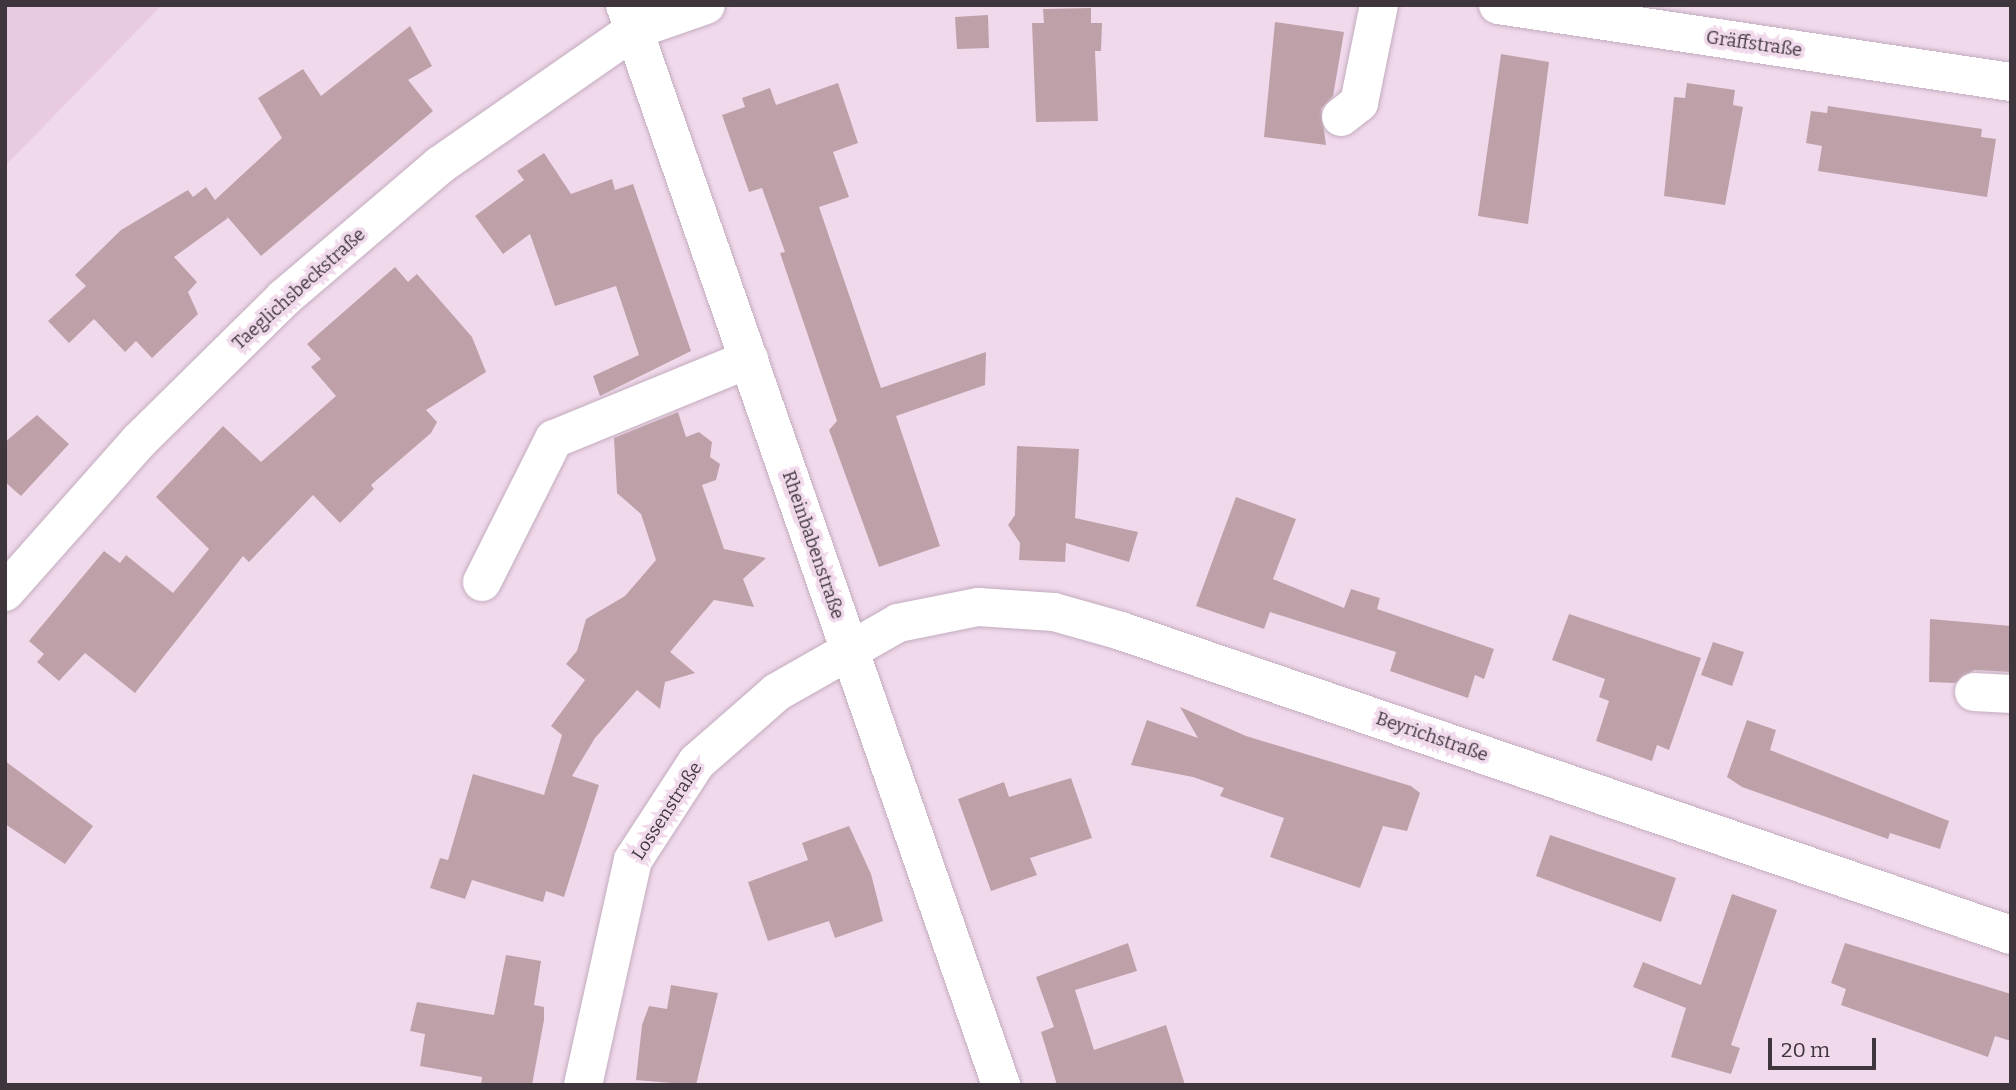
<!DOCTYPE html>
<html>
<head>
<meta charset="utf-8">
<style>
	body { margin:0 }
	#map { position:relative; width:2016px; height:1090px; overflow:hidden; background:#f1d9ec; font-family:Bitter,serif }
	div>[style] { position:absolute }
	.built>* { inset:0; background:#e8cae1 }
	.building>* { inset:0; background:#bea1a8 }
	.roads { filter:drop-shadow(0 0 2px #c2acbd) drop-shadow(0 0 2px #c2acbd) }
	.minor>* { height:38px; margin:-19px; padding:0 19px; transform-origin:19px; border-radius:19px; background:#fff }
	span { translate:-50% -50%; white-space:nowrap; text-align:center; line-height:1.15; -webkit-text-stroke:7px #f1d9ec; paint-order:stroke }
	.street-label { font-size:18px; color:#3f363d }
	.frame { position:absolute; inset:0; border:7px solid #3f363d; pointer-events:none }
	.scale { position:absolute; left:1768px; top:1038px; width:108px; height:32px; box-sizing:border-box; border:4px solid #3f363d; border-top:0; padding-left:9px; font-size:21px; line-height:24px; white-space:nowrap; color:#3f363d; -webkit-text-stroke:5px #f1d9ec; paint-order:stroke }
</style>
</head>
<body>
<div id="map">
	<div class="built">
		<div style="clip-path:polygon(5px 5px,162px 5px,5px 166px)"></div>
	</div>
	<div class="building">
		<div style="clip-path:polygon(1091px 8px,1091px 23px,1102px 23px,1101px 51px,1095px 51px,1098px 121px,1036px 122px,1032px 23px,1044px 23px,1043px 9px)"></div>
		<div style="clip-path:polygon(988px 15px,989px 48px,957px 49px,955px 17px)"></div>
		<div style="clip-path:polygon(1275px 22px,1344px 32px,1333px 96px,1321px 109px,1326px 145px,1264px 137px)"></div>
		<div style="clip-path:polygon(410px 26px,432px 66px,408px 80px,433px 111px,261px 256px,225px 214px,228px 218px,174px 257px,197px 282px,188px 292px,198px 314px,152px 358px,136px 341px,125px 352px,94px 319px,69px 343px,48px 321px,86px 286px,75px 275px,121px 230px,188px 190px,193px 197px,206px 187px,215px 200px,282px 138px,258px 98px,303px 69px,321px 96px)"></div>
		<div style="clip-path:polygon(1501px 54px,1549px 62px,1528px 224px,1478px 216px)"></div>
		<div style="clip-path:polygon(838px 83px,858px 143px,833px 152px,849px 197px,819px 207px,881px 388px,986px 352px,985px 385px,896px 416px,940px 546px,879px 567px,829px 430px,837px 421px,780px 253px,785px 252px,762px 188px,749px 192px,722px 115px,745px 107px,742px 98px,770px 88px,776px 105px)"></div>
		<div style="clip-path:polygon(1687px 83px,1735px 90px,1733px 105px,1743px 107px,1725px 205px,1664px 196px,1674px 97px,1685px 98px)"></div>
		<div style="clip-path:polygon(1828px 106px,1982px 129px,1981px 137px,1996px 139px,1987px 197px,1818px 171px,1822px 146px,1806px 143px,1811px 111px,1827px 113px)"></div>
		<div style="clip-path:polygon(544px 153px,571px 194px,612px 179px,615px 190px,633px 184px,691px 351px,600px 396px,593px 376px,639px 355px,616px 286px,555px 306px,530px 234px,503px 254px,475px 216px,524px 180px,517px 171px)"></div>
		<div style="clip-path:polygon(395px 267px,408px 282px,417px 274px,472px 337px,486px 372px,426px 410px,437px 422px,431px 433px,371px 485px,374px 489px,340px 523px,313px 495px,249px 562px,243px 556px,135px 693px,85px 653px,59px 681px,37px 662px,44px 654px,29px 641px,104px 551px,120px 563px,126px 555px,173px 593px,209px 549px,156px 497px,223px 426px,261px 462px,336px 396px,311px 367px,321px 359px,307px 344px)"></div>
		<div style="clip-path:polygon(678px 412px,686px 437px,699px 432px,712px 442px,710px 457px,720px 464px,716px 480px,702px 485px,724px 549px,766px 558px,743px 579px,754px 607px,714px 600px,670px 652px,695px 673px,665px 682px,660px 709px,637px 690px,595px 738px,572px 776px,599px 785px,564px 897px,546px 891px,543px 902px,472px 880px,465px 899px,430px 888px,440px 858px,448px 860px,473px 774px,544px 795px,562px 735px,551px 726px,585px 680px,566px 664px,577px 651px,586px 619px,625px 596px,656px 560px,641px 514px,617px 493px,614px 438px)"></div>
		<div style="clip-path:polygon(37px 415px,69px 444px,21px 496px,5px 482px,5px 442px)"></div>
		<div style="clip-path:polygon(1017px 446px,1079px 449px,1075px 518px,1138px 532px,1129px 562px,1066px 543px,1065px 562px,1019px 560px,1020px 543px,1008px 525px,1015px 515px)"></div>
		<div style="clip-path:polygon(1236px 497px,1296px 519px,1273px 579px,1344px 608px,1351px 589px,1380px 598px,1377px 609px,1494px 649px,1484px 679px,1475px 675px,1468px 698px,1390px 671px,1396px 652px,1270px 612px,1264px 629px,1196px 606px)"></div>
		<div style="clip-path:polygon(1569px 614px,1701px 658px,1669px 750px,1657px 745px,1652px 761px,1596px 741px,1609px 701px,1599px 697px,1605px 679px,1552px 660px)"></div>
		<div style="clip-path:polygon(1930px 619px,2011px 626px,2011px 672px,1974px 670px,1955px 683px,1929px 682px)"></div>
		<div style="clip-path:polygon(1713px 642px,1744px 652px,1732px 686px,1701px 675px)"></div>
		<div style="clip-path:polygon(1180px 707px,1246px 736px,1411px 786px,1420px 793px,1407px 831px,1383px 826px,1360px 888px,1270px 857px,1284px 818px,1220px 796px,1224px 788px,1193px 777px,1131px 765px,1147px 720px,1198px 738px)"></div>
		<div style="clip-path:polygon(1747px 720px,1776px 730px,1770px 750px,1949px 821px,1940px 849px,1890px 833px,1888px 839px,1742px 787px,1727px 777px)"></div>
		<div style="clip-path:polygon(5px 761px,93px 826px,65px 864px,5px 824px)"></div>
		<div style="clip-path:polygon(1071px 778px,1092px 838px,1030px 858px,1037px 875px,991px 891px,958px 799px,1004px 782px,1009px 797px)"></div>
		<div style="clip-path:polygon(849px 826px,871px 874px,883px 921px,835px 938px,829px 921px,768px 941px,748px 882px,808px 860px,802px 843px)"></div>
		<div style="clip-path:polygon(1550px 835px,1676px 878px,1661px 922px,1536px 876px)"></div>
		<div style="clip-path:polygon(1732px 894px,1777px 910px,1731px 1045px,1740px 1048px,1731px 1074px,1671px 1057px,1686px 1008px,1633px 987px,1643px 962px,1701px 985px)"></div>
		<div style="clip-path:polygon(1128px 943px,1137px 971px,1075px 990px,1094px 1050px,1166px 1025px,1185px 1085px,1057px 1085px,1041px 1032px,1054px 1027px,1036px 977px)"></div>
		<div style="clip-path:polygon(1845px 943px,2011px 994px,2011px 1041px,1995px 1036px,1988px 1057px,1841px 1005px,1846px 989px,1831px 983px)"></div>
		<div style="clip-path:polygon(506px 955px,541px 961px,534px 1005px,544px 1007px,544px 1020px,532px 1085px,481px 1085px,482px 1077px,420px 1066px,425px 1034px,410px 1031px,417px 1002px,494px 1015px)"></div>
		<div style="clip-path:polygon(671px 985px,718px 993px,696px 1085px,636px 1080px,642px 1025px,649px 1006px,667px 1009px)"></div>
	</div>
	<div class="roads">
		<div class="minor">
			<div style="left:625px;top:5px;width:1144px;rotate:70.8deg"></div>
			<div style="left:1498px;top:5px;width:519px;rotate:8.54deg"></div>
			<div style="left:1341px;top:117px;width:23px;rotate:-38deg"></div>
			<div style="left:1359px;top:103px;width:100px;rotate:-78.5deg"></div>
			<div style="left:482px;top:582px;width:160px;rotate:-63.3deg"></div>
			<div style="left:554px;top:439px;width:211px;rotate:-22.3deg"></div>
			<div style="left:5px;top:592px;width:202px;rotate:-48.4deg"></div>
			<div style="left:139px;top:441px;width:204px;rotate:-44.6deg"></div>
			<div style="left:284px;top:298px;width:205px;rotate:-40.4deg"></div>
			<div style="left:440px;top:165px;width:236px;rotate:-34.8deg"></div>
			<div style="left:634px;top:30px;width:76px;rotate:-19.1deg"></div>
			<div style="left:1974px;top:692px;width:37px;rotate:3deg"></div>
			<div style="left:583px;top:1085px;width:230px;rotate:-77.5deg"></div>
			<div style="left:633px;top:860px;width:117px;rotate:-56.9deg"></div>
			<div style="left:697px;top:762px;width:106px;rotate:-41.2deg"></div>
			<div style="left:777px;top:692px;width:139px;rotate:-29.7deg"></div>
			<div style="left:898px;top:623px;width:82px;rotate:-11.3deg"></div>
			<div style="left:978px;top:607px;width:76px;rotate:3.8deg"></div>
			<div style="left:1054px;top:612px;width:70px;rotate:15.8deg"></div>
			<div style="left:1121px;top:631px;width:940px;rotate:18.86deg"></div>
		</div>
	</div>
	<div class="street-label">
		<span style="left:1754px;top:44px;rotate:8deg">Gräffstraße</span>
		<span style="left:299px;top:289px;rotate:-42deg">Taeglichsbeckstraße</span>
		<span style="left:813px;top:545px;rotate:71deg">Rheinbabenstraße</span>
		<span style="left:1432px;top:737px;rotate:19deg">Beyrichstraße</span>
		<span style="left:667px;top:811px;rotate:-57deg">Lossenstraße</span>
	</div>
	<div class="frame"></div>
	<div class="scale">20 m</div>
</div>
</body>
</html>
